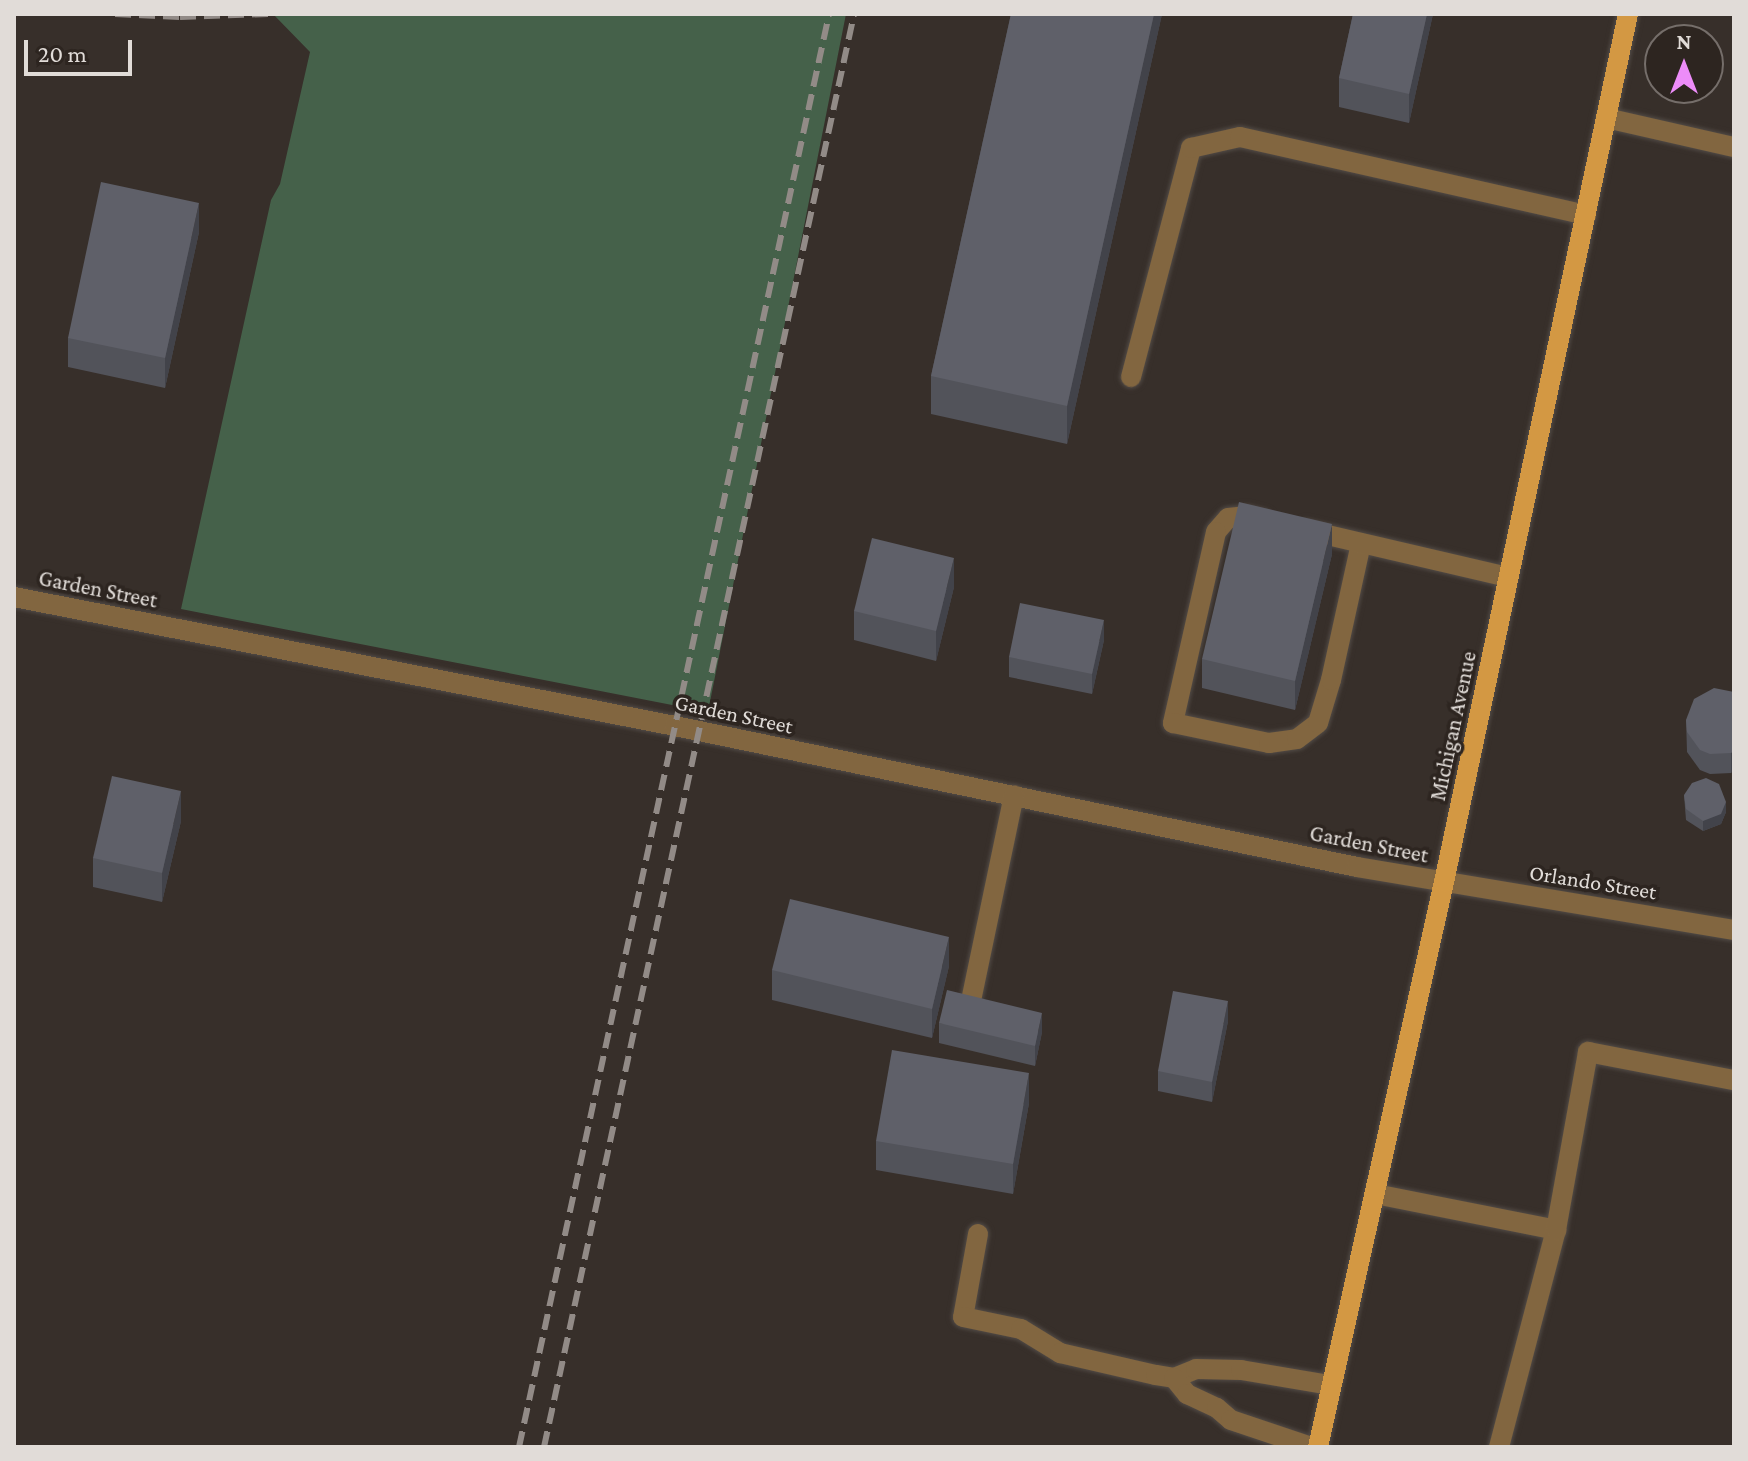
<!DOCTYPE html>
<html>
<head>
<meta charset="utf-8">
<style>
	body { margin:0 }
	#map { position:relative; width:1748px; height:1461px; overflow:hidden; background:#372f2a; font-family:"Crimson Pro",serif }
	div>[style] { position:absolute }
	.green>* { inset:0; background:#45614a }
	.roads { filter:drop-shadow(0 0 2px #524b46) drop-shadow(0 0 2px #524b46) }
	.minor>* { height:20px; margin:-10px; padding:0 10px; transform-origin:10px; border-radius:10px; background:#826640 }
	.major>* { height:20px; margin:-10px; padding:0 10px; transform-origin:10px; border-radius:10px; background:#d39843 }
	.rail>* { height:6px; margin-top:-3px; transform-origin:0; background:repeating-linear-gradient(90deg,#928b87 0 16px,transparent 0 24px) }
	.wall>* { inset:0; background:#52535a }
	.shaded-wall>* { inset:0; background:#42434a }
	.building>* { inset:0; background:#5f6069 }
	span { translate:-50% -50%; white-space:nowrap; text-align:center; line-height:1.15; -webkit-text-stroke:7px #2d2520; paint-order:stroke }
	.street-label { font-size:22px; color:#e1dcd8 }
	.frame { position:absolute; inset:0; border:16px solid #e1dcd8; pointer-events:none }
	.north { position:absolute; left:1644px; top:24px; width:80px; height:80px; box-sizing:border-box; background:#2d2520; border:2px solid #756e6a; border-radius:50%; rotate:0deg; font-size:22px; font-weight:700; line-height:32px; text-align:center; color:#e1dcd8 }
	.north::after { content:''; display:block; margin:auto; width:28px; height:36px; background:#ed8cf9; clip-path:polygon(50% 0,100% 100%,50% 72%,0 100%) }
	.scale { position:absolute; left:24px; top:40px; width:108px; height:36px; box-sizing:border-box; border:4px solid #e1dcd8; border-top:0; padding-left:10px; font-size:24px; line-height:28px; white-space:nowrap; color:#e1dcd8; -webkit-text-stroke:6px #2d2520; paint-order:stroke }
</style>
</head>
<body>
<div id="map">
	<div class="green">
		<div style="clip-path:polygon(273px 14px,846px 14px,708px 712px,181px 609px,271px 200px,280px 184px,310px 52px)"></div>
	</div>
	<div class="roads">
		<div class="minor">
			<div style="left:1606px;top:118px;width:131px;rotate:12.8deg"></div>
			<div style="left:1131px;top:377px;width:237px;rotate:-75.3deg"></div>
			<div style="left:1191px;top:148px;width:50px;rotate:-12.7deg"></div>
			<div style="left:1240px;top:137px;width:355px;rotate:12.7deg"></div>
			<div style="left:1263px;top:520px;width:16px;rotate:-166deg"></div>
			<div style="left:1247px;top:516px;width:19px;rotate:174deg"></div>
			<div style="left:1228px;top:518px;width:18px;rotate:131deg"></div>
			<div style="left:1216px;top:532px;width:196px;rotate:102.7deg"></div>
			<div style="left:1173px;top:723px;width:98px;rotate:11.8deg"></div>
			<div style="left:1269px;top:743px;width:28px;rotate:-8deg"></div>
			<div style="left:1297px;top:739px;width:26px;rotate:-37deg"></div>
			<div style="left:1318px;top:723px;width:45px;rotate:-73.2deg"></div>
			<div style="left:1331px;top:680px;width:140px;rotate:-77.6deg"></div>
			<div style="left:1306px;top:530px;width:207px;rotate:13.1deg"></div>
			<div style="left:14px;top:597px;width:673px;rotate:11.04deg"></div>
			<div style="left:675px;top:726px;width:696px;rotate:11.68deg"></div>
			<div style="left:1357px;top:867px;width:382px;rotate:9.5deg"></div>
			<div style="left:972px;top:996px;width:205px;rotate:-78.2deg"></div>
			<div style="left:1375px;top:1194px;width:185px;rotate:11.2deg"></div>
			<div style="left:978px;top:1234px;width:84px;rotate:100.2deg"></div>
			<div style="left:963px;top:1317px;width:59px;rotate:11.7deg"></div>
			<div style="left:1021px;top:1329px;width:46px;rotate:31.6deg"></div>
			<div style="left:1060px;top:1353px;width:98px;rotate:12.9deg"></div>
			<div style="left:1156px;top:1375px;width:18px;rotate:9deg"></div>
			<div style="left:1174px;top:1378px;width:24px;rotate:-22deg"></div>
			<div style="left:1196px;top:1369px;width:45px;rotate:1.3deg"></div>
			<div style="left:1241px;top:1370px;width:90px;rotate:9.6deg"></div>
			<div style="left:1174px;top:1378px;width:21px;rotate:51deg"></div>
			<div style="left:1187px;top:1394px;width:33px;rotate:25deg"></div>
			<div style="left:1217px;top:1408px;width:18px;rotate:41deg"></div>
			<div style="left:1231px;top:1420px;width:84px;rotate:18.6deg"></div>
			<div style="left:1499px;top:1447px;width:224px;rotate:-75.3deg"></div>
			<div style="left:1556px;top:1230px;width:181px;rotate:-79.8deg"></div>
			<div style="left:1588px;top:1052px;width:149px;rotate:10.9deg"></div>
		</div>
		<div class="major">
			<div style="left:1318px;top:1447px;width:579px;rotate:-77.43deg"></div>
			<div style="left:1444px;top:882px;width:887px;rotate:-78.03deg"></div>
		</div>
	</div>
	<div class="rail">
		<div style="left:115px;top:14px;width:65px;rotate:2.6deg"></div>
		<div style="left:180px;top:17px;width:88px;rotate:-2deg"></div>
		<div style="left:519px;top:1447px;width:1466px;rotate:-77.79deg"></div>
		<div style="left:544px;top:1447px;width:1466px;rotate:-77.79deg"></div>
	</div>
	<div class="wall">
		<div style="clip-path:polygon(1011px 14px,1162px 14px,1067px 444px,931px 414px,931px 376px)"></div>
		<div style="clip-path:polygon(1353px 14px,1433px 14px,1409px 123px,1339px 107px,1339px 78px)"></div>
		<div style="clip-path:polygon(199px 232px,165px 388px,68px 367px,68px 338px)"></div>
		<div style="clip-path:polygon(1332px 554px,1295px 710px,1202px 688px,1202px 659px)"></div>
		<div style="clip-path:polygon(954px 587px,936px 661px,854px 640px,854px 611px)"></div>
		<div style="clip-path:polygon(1104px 640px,1092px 694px,1009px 677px,1009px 657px)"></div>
		<div style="clip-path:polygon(1734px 692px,1731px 773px,1710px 774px,1700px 770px,1687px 752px,1686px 720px)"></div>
		<div style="clip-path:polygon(1684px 795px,1726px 812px,1721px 824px,1703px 831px,1686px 820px)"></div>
		<div style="clip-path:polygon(181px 821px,162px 902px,93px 887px,93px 858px)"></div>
		<div style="clip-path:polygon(949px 966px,932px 1038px,772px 1000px,772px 970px)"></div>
		<div style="clip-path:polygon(1228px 1021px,1212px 1102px,1158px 1091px,1158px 1071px)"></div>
		<div style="clip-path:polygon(939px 1023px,1042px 1032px,1035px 1066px,939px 1043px)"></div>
		<div style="clip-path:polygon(1029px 1103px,1013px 1194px,876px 1170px,876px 1141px)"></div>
	</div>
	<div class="shaded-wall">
		<div style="clip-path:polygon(1154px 14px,1162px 14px,1067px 444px,1067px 406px)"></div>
		<div style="clip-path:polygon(1427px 14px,1433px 14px,1409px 123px,1409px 94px)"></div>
		<div style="clip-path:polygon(199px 203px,199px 232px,165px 388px,165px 358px)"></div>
		<div style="clip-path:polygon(1332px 524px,1332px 554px,1295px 710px,1295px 681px)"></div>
		<div style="clip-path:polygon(954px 558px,954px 587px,936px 661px,936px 631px)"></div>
		<div style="clip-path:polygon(1104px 620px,1104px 640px,1092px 694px,1092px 674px)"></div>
		<div style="clip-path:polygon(1734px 751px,1734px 771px,1731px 773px,1731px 753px)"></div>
		<div style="clip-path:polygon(181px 791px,181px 821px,162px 902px,162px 873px)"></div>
		<div style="clip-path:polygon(1726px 802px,1726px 812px,1721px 824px,1703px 831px,1703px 821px)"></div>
		<div style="clip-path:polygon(949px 937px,949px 966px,932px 1038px,932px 1009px)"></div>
		<div style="clip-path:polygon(1228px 1001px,1228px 1021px,1212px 1102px,1212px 1082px)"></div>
		<div style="clip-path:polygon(1042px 1013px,1042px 1032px,1035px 1066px,1035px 1046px)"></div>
		<div style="clip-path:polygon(1029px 1073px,1029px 1103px,1013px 1194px,1013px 1164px)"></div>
	</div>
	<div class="building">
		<div style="clip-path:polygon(1011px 14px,1154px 14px,1067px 406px,931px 376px)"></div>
		<div style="clip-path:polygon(1353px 14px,1427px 14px,1409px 94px,1339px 78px)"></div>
		<div style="clip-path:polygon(101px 182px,199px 203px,165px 358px,68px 338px)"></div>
		<div style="clip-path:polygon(1239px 502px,1332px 524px,1295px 681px,1202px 659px)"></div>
		<div style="clip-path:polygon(872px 538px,954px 558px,936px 631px,854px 611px)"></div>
		<div style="clip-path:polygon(1020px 603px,1104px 620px,1092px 674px,1009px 657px)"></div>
		<div style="clip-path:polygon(1714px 688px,1734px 692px,1734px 751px,1731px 753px,1710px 754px,1700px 750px,1687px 732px,1686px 720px,1694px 699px)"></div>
		<div style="clip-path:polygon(112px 776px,181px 791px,162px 873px,93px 858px)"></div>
		<div style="clip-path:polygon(1706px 778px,1719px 784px,1726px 802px,1721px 814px,1703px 821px,1686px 809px,1684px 795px,1692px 783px)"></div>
		<div style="clip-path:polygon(790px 899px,949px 937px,932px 1009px,772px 970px)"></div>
		<div style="clip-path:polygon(947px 990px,1042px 1013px,1035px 1046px,939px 1023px)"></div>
		<div style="clip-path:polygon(1173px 991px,1228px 1001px,1212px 1082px,1158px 1071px)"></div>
		<div style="clip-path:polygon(892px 1050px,1029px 1073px,1013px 1164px,876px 1141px)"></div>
	</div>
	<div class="street-label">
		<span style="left:98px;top:589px;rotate:11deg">Garden Street</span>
		<span style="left:734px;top:714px;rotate:12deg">Garden Street</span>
		<span style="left:1453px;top:726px;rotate:-78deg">Michigan Avenue</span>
		<span style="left:1369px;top:844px;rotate:11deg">Garden Street</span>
		<span style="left:1593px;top:882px;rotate:9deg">Orlando Street</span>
	</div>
	<div class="frame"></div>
	<div class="north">N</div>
	<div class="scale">20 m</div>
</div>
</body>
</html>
